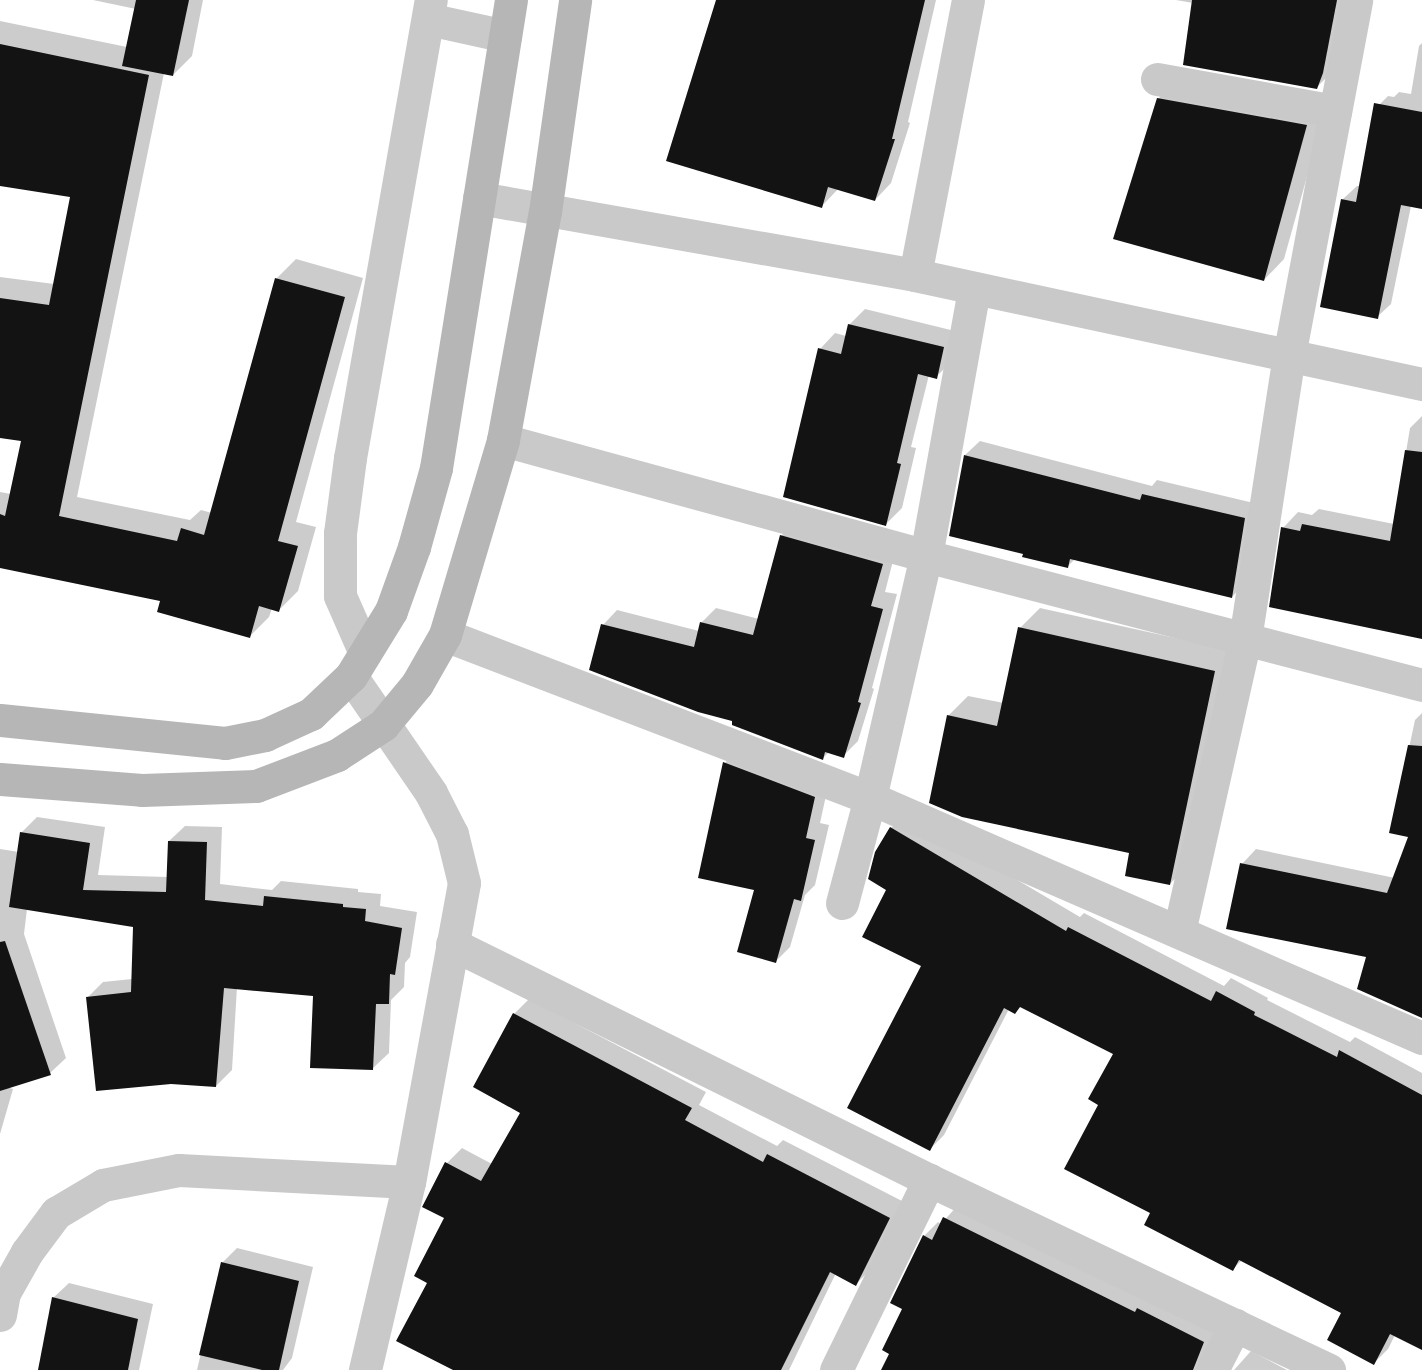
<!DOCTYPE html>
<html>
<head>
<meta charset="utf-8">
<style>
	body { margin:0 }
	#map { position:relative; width:1422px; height:1370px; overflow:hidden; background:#fff; font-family:"Alegreya Sans",sans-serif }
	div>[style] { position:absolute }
	.shadow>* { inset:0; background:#0003 }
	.building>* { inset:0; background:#131313 }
	.street>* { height:33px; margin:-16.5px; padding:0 16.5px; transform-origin:16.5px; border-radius:16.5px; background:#c9c9c9 }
	.secondary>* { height:33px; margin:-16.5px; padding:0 16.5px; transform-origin:16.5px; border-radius:16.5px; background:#b6b6b6 }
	span { translate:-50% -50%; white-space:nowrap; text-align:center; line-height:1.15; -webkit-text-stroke:6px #fff; paint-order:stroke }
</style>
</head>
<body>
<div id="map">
	<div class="shadow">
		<div style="clip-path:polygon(93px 0,203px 0,192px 56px,173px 75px,164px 73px,77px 497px,190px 520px,201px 510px,212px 513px,277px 278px,296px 259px,363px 278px,296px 522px,316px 527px,298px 591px,279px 610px,272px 608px,269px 617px,250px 636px,162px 600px,0 566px,0 492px,11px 494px,22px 440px,0 436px,0 277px,54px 284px,72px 196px,0 185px,0 21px,127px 47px,136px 9px)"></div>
		<div style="clip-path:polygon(718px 0,936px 0,908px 122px,910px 123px,891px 183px,875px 200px,839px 188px,822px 206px,668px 160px)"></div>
		<div style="clip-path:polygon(1176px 0,1350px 0,1334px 70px,1317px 87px,1193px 3px)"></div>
		<div style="clip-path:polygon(1422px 43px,1422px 208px,1411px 206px,1391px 304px,1377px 317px,1321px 306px,1343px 199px,1357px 186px,1360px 186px,1374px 110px,1388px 96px,1394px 97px,1399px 92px,1411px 94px,1419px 46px)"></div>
		<div style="clip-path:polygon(1178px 78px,1327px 105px,1284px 259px,1264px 280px,1158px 99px)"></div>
		<div style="clip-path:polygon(865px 309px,959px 332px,952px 361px,936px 377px,929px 375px,911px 447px,916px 448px,902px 508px,886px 524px,820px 349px,835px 333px,846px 336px,849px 325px)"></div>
		<div style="clip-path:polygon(1422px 416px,1422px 637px,1283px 528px,1298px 512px,1312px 515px,1319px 509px,1394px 524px,1410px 428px)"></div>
		<div style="clip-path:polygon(980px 441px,1152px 486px,1157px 480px,1258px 504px,1246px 582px,1232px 597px,1075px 559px,1067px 567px,965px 455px)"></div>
		<div style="clip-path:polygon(796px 522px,896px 549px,885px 592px,897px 594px,872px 688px,874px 689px,858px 741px,843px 756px,830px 751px,823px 758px,734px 719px,603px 625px,617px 610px,699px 631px,701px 623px,716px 608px,759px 619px,781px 536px)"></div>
		<div style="clip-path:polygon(1040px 608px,1234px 651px,1190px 863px,1170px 884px,1131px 852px,948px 716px,968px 696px,1004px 703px,1020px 628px)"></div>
		<div style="clip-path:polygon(1422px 713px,1422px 1016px,1368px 956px,1242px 864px,1256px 849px,1395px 878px,1410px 836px,1391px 832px,1415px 720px)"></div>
		<div style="clip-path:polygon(739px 748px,829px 782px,820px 823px,829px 825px,815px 885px,805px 895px,790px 947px,775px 962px,756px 889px,700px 877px,725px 763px)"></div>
		<div style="clip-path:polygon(905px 814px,1080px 917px,1084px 913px,1224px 986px,1231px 978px,1268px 998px,1267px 1000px,1350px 1042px,1355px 1037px,1422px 1073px,1422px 1348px,1395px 1335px,1388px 1349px,1374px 1363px,1343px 1312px,1242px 1260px,1233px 1269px,1100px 1104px,1115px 1054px,1021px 1006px,1015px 1012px,1009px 1009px,944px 1135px,930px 1149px,923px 966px,888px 889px,891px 828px)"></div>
		<div style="clip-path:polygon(37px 817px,105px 827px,98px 875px,168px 877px,169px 841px,185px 826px,222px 827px,220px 884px,272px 890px,281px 881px,358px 889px,358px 892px,381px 894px,380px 906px,417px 912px,410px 957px,405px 963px,404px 987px,391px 1000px,389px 1053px,373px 1068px,314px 994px,237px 987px,232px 1070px,216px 1086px,87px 998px,103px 982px,132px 979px,134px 926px,27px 909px,24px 934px,66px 1058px,50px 1073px,7px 1087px,13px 1089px,0 1134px,0 849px,19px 852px,21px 833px)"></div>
		<div style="clip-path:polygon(529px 999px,706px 1092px,699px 1105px,777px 1146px,783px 1140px,904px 1202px,871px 1269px,856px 1284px,836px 1273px,789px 1370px,456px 1370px,429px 1282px,446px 1217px,447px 1163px,462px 1148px,492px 1164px,522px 1112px,514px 1014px)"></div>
		<div style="clip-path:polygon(958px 1205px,1216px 1328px,1213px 1370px,883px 1370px,891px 1353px,924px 1236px,938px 1222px,941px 1224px)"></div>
		<div style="clip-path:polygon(237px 1248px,313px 1267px,292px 1358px,283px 1370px,197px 1370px,222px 1263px)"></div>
		<div style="clip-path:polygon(69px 1283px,153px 1304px,139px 1370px,40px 1370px,53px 1298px)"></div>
		<div style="clip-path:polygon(1251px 1351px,1287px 1370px,1234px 1370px)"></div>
	</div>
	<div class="building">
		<div style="clip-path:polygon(136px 0,189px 0,173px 76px,122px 66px)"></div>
		<div style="clip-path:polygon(716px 0,925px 0,892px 139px,895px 139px,875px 201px,828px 187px,822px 208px,666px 161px)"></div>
		<div style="clip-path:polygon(1192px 0,1337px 0,1323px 73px,1317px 89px,1183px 65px)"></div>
		<div style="clip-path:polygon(0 44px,149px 75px,59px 516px,177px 541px,181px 528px,204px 535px,275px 278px,345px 297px,278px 541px,298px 546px,279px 612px,259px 606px,250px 638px,157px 612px,160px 601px,0 568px,0 514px,5px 516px,21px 441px,0 438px,0 298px,49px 305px,70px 197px,0 186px)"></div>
		<div style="clip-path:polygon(1157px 98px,1307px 125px,1264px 281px,1113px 239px)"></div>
		<div style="clip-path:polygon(1374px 103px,1422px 112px,1422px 209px,1401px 205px,1378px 319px,1320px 307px,1341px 199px,1356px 202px)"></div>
		<div style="clip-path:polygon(848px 324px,944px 347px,937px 379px,918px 374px,897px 463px,901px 464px,886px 526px,783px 497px,818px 348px,841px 354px)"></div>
		<div style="clip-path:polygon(1405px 450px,1422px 452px,1422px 639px,1269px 607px,1281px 527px,1300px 531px,1302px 524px,1390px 541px)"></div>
		<div style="clip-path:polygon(964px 455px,1140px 500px,1142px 494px,1245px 518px,1232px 598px,1070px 559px,1068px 568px,1022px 557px,1023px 554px,949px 536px)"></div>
		<div style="clip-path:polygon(780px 535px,883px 564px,871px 606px,883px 609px,858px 702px,861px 703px,844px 758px,825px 752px,823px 760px,732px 725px,732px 721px,698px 712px,589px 670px,601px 624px,694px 647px,700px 622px,753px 635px)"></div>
		<div style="clip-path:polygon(1018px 627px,1215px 671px,1170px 885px,1125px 876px,1129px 853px,962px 817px,929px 803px,947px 715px,997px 726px)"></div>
		<div style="clip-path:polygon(1408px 745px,1422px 746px,1422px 1018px,1357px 989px,1366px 957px,1226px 929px,1240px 863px,1387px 893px,1408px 837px,1389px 833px)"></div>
		<div style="clip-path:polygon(723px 762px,815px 797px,806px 838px,815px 840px,801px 901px,794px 899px,776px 963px,737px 952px,754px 890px,698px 878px)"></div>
		<div style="clip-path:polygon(890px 827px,1066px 931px,1068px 927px,1211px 1001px,1216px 991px,1255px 1012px,1254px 1015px,1337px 1057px,1339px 1050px,1422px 1095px,1422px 1350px,1390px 1334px,1374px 1365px,1327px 1340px,1341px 1313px,1239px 1260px,1233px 1271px,1144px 1225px,1150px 1213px,1064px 1169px,1098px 1105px,1088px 1099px,1113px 1054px,1020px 1007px,1015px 1014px,1004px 1008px,930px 1151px,847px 1108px,921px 966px,862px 937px,886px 890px,868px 879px,875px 852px)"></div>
		<div style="clip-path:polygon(20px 832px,90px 843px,83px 890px,166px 892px,168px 841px,207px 842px,205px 900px,263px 906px,264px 896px,343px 904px,343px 907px,366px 909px,365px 921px,402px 928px,395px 975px,390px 974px,389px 1004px,376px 1004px,373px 1070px,310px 1068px,313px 996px,224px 988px,216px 1087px,171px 1084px,96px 1091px,86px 997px,131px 992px,133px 927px,9px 907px)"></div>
		<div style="clip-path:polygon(5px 941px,51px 1075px,0 1091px,0 942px)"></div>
		<div style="clip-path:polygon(513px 1013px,692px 1108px,685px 1120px,763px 1162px,767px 1154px,890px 1218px,856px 1286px,830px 1272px,781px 1370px,453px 1370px,396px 1341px,427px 1283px,414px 1276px,444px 1218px,422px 1207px,445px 1162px,481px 1181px,520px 1113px,473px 1087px)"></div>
		<div style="clip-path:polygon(943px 1217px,1135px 1312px,1137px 1308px,1204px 1342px,1193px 1370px,881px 1370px,889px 1354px,882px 1350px,902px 1309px,890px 1303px,923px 1235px,932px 1240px)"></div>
		<div style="clip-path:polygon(221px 1262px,299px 1281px,279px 1370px,262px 1370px,199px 1355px)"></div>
		<div style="clip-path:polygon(52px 1297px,138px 1319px,128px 1370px,38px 1370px)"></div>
	</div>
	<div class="street">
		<div style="left:428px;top:19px;width:79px;rotate:12.4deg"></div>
		<div style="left:1157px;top:79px;width:181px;rotate:10.2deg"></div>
		<div style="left:479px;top:198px;width:443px;rotate:10deg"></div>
		<div style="left:915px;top:275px;width:519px;rotate:12.13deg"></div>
		<div style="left:915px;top:275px;width:280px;rotate:-79.1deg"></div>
		<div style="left:503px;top:440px;width:439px;rotate:15.3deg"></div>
		<div style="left:926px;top:556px;width:513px;rotate:14.58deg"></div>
		<div style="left:445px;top:635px;width:455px;rotate:21deg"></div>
		<div style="left:870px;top:798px;width:602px;rotate:23.5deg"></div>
		<div style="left:365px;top:653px;width:62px;rotate:-113.7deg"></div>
		<div style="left:340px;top:596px;width:63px;rotate:-90deg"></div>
		<div style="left:340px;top:533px;width:76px;rotate:-82.4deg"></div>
		<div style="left:350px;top:458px;width:465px;rotate:-80deg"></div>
		<div style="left:351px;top:676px;width:142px;rotate:55.6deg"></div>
		<div style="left:431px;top:793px;width:46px;rotate:62.9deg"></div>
		<div style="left:452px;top:834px;width:50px;rotate:76.2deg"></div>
		<div style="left:464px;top:883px;width:304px;rotate:100.4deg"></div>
		<div style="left:409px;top:1182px;width:193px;rotate:103.2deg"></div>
		<div style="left:842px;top:903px;width:109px;rotate:-75.1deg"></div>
		<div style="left:870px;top:798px;width:248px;rotate:-77deg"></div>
		<div style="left:926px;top:556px;width:272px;rotate:-79.8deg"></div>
		<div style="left:1179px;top:932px;width:300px;rotate:-77.3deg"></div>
		<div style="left:1245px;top:639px;width:286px;rotate:-81.2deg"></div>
		<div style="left:1289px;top:356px;width:362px;rotate:-79.3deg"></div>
		<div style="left:452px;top:944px;width:532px;rotate:26.32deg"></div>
		<div style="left:929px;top:1180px;width:443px;rotate:25.4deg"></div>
		<div style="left:0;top:1315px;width:22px;rotate:-80deg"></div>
		<div style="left:4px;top:1293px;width:47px;rotate:-60.7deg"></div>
		<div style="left:27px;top:1252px;width:49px;rotate:-53.4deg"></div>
		<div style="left:56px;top:1213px;width:55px;rotate:-30.8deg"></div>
		<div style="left:103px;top:1185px;width:77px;rotate:-11.2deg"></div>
		<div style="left:179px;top:1170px;width:230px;rotate:3deg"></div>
		<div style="left:836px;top:1370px;width:212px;rotate:-63.9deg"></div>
		<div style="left:1212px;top:1370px;width:51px;rotate:-62.9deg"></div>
	</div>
	<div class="secondary">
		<div style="left:0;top:720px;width:226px;rotate:5.8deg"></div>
		<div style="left:225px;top:743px;width:41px;rotate:-11.3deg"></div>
		<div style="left:265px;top:735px;width:51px;rotate:-24.5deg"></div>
		<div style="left:311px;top:714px;width:55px;rotate:-43.5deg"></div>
		<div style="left:351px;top:676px;width:76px;rotate:-58.4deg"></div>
		<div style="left:391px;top:611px;width:68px;rotate:-70.2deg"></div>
		<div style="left:414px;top:547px;width:82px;rotate:-74.4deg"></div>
		<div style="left:436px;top:468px;width:474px;rotate:-80.9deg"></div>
		<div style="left:0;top:779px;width:142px;rotate:4.4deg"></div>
		<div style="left:142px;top:790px;width:114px;rotate:-2deg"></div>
		<div style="left:256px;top:786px;width:87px;rotate:-20.9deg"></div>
		<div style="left:337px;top:755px;width:55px;rotate:-33.1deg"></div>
		<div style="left:383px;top:725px;width:53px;rotate:-50.3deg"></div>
		<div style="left:417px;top:684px;width:56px;rotate:-60.3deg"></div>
		<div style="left:445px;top:635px;width:203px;rotate:-73.4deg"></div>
		<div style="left:503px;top:440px;width:232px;rotate:-79.6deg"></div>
		<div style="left:545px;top:212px;width:214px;rotate:-81.9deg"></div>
	</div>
</div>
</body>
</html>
